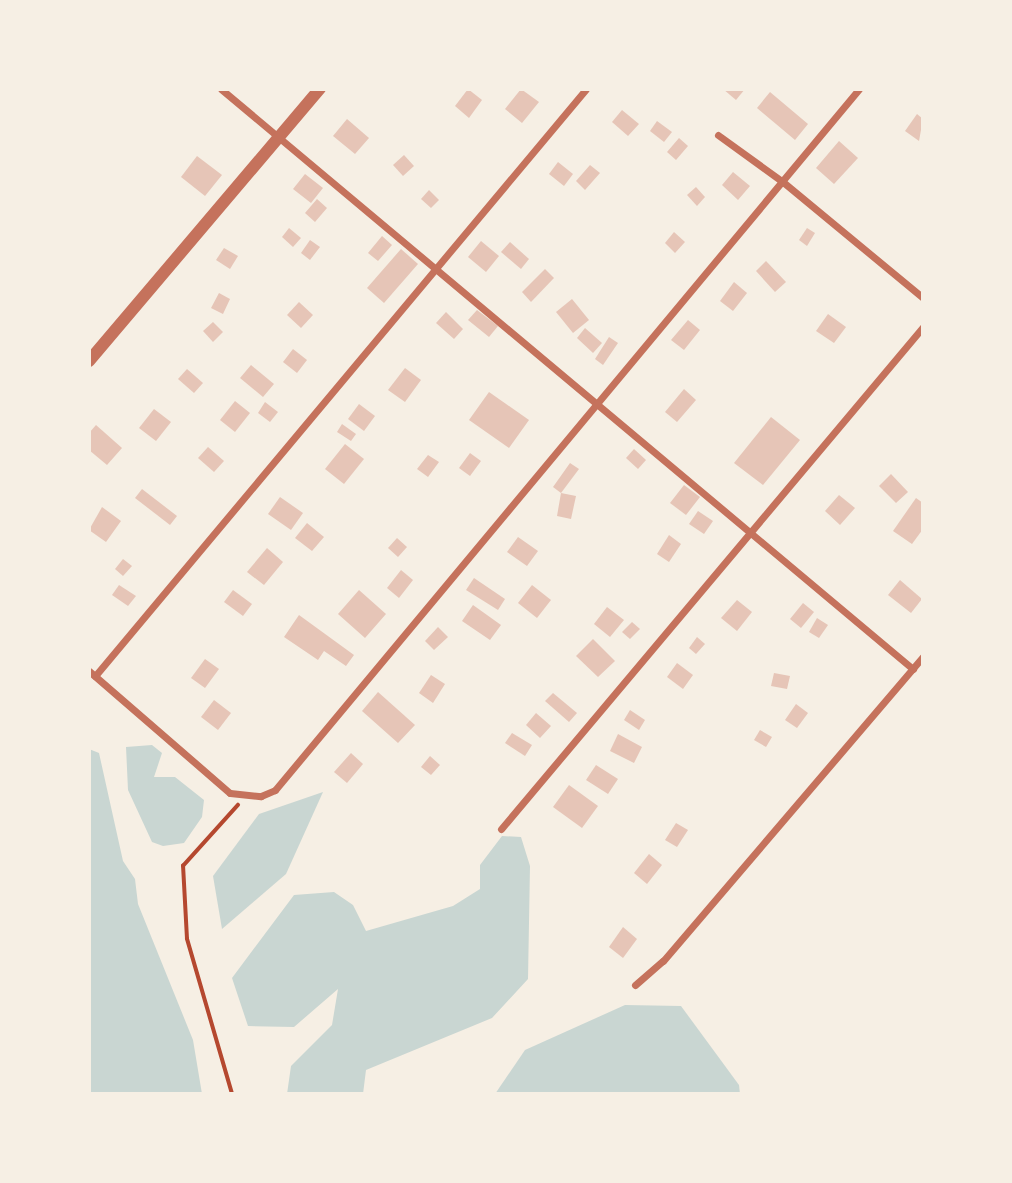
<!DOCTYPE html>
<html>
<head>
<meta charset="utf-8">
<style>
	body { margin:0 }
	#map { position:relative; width:1012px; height:1183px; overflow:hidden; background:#f6efe4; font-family:"Roboto Condensed",sans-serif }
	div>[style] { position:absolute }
	.water>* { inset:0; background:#c9d6d2 }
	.building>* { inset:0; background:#e6c5b7 }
	.path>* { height:3.5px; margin:-1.75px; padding:0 1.75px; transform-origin:1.75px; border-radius:1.75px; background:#b5482f }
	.minor>* { height:7px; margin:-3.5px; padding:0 3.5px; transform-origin:3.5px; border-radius:3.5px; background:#c5725c }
	.tertiary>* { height:12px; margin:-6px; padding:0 6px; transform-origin:6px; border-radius:6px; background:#c5725c }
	span { translate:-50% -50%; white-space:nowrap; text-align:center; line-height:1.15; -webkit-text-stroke:6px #f6efe4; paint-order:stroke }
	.frame { position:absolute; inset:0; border:91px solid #f6efe4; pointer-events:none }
</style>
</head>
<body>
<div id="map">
	<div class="water">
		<div style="clip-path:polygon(152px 745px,162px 753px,154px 777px,175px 777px,204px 800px,202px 817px,184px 843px,163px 846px,152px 842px,128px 790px,126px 747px)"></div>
		<div style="clip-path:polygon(89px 749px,99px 753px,123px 861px,135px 879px,138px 904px,193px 1040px,202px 1094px,90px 1094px)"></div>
		<div style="clip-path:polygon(323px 792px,286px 874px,222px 929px,213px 876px,259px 814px)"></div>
		<div style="clip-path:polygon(502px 836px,521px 837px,530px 866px,528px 979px,492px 1018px,366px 1070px,363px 1094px,287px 1094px,291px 1066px,332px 1025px,338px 989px,294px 1027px,248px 1026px,232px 978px,294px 895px,334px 892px,353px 905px,366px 931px,453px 906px,480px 889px,480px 865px)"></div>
		<div style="clip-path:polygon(625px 1005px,681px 1006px,739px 1085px,740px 1094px,495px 1094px,525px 1050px)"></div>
	</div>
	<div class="building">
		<div style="clip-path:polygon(468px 89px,482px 100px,469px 118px,455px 106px)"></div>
		<div style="clip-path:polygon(521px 89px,539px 102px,522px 123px,505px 109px)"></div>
		<div style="clip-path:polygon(723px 89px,745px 89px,736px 100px)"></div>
		<div style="clip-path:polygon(770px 92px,808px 124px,795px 140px,757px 108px)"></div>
		<div style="clip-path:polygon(622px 110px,639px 124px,628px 136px,612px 122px)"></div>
		<div style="clip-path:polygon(917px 114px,923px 119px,919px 141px,905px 131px)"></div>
		<div style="clip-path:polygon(347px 119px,369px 138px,355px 154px,333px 136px)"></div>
		<div style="clip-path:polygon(657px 121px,672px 132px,664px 142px,650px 131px)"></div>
		<div style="clip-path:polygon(679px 138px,688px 146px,676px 160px,667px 152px)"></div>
		<div style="clip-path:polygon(839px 141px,858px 158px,834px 184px,816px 168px)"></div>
		<div style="clip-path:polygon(404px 155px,414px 166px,403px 176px,393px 165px)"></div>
		<div style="clip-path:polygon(197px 156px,222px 175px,205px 196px,181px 177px)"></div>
		<div style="clip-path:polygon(558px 162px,573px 174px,564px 186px,549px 174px)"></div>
		<div style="clip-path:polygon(590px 165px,600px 173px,585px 190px,576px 181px)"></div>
		<div style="clip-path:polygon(733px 172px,750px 186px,738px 200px,722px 185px)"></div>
		<div style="clip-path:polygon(305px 174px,323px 188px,311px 203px,293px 189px)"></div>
		<div style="clip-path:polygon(696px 187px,705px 197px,697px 206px,687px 195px)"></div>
		<div style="clip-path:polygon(429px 190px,439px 200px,431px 208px,421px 199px)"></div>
		<div style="clip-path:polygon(317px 199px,327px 208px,315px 222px,305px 213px)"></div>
		<div style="clip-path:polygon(289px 228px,301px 238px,293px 247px,282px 237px)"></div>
		<div style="clip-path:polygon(807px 228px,815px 233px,807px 246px,799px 240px)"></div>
		<div style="clip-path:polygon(674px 232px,685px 242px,675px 253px,665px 243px)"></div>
		<div style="clip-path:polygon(382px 236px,392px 245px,378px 261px,368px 253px)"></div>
		<div style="clip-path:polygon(310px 240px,320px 247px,310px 260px,301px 253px)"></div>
		<div style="clip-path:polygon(481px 241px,499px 256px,486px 272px,468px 257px)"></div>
		<div style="clip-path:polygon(510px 242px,529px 259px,521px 269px,501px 252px)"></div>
		<div style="clip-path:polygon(224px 248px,238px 256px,230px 269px,216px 260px)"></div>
		<div style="clip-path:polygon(401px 249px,418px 264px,384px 303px,367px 288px)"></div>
		<div style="clip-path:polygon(766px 261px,786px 282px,775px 292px,756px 271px)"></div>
		<div style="clip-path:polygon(545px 269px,554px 278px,531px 302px,522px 292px)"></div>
		<div style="clip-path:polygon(734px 282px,747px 293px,733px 311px,720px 301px)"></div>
		<div style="clip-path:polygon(219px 293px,230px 299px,223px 314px,211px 308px)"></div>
		<div style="clip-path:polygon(572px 299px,589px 320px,573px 333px,556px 312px)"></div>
		<div style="clip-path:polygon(299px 302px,313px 315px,301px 328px,287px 315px)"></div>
		<div style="clip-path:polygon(477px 310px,498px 326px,489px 337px,468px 320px)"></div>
		<div style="clip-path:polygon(446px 312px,463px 329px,454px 339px,436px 323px)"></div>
		<div style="clip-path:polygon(828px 314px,846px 327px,834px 343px,816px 331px)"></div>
		<div style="clip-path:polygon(688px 320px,700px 330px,684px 350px,671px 340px)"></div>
		<div style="clip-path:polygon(213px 322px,223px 332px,213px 342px,203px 331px)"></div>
		<div style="clip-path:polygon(585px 328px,602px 343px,593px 353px,577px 338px)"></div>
		<div style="clip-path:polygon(609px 337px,618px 343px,603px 365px,595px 359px)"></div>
		<div style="clip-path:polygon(293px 349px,307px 360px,297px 373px,283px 362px)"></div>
		<div style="clip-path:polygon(251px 365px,274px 384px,263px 397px,240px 378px)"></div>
		<div style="clip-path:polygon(405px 368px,421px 380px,405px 402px,388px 390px)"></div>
		<div style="clip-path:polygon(187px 369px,203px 383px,194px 393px,178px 379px)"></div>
		<div style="clip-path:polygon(684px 389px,696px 400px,677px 422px,665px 412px)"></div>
		<div style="clip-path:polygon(489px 392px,529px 420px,509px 448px,469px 420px)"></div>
		<div style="clip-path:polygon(235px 401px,250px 413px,235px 432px,220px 420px)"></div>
		<div style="clip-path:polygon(265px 402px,278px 412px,270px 422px,258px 413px)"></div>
		<div style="clip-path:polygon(359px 404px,375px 416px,364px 431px,348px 419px)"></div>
		<div style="clip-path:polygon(154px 409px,171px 422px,156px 441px,139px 428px)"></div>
		<div style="clip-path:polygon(771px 417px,800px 440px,763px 485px,734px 463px)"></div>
		<div style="clip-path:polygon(342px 424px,356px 434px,351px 441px,337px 432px)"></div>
		<div style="clip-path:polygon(96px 425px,122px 448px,107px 465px,89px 450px,89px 433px)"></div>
		<div style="clip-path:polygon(345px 444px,364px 459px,344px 484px,325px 469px)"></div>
		<div style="clip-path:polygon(208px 447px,224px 461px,214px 472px,198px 458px)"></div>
		<div style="clip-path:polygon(634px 449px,646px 460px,638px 469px,626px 458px)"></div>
		<div style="clip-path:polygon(470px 453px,481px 461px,470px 476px,459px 468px)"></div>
		<div style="clip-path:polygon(428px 455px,439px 462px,428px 477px,417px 469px)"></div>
		<div style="clip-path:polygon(570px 463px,579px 469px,561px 493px,576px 496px,571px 519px,557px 516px,561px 493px,553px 487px)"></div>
		<div style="clip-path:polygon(891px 474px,908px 492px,896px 503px,879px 486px)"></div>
		<div style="clip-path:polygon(684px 485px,700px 497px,686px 515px,670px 503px)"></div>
		<div style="clip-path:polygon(142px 489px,177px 516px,170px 525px,135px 498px)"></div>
		<div style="clip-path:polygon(839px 495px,855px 508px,840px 525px,825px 511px)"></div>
		<div style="clip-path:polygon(280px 497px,303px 513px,291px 530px,268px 514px)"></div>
		<div style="clip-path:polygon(916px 498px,923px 503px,923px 529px,912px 544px,893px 531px)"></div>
		<div style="clip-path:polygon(102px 507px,121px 521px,106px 542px,89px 530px)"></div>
		<div style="clip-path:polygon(698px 511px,713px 521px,704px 534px,689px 524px)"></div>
		<div style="clip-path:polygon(307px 523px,324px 537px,312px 551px,295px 538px)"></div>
		<div style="clip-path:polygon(669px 535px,681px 544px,669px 562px,657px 554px)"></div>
		<div style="clip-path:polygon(518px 537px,538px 551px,527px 566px,507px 552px)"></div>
		<div style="clip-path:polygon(397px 538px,407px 547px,398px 557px,388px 548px)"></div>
		<div style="clip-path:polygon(267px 548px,283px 562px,264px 585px,247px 572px)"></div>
		<div style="clip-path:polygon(123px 559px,132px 566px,123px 576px,115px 569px)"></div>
		<div style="clip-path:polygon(401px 570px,413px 580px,399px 598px,387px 588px)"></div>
		<div style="clip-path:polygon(474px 578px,505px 599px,498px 610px,466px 590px)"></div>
		<div style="clip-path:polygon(900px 580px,922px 599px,911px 613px,888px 595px)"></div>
		<div style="clip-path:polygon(119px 585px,136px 596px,128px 606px,112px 595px)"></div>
		<div style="clip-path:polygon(532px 585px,551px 600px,537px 618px,518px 603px)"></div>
		<div style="clip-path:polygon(233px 590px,252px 604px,243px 616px,224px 602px)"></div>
		<div style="clip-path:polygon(359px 590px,386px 614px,365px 638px,338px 614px)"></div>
		<div style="clip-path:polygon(737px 600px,752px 612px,737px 631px,721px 618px)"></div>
		<div style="clip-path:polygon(803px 603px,814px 612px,801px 628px,790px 619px)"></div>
		<div style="clip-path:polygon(473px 605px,501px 625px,490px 640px,462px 621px)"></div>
		<div style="clip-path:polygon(607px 607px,624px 620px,610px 637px,594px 624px)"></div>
		<div style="clip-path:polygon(299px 615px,354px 655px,346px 666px,324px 651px,318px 660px,284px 637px)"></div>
		<div style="clip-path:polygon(817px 618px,828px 625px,819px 638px,809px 632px)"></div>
		<div style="clip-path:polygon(632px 622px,640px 629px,630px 639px,622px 632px)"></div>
		<div style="clip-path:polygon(438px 627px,448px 637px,434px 650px,425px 641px)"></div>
		<div style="clip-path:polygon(697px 637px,705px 644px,696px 654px,689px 648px)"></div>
		<div style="clip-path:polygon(593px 639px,615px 661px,598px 677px,576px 656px)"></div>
		<div style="clip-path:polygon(205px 659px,219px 669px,205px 688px,191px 678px)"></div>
		<div style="clip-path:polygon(677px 663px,693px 675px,683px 689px,667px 677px)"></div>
		<div style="clip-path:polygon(774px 673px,790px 676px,787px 689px,771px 686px)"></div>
		<div style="clip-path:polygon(431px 675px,445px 684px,433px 703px,419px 693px)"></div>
		<div style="clip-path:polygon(378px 692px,415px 725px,398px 743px,362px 711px)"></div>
		<div style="clip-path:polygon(553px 693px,577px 713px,569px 722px,545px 701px)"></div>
		<div style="clip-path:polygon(214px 700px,231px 713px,218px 730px,201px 717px)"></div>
		<div style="clip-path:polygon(796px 704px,808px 713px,797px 728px,785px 720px)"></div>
		<div style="clip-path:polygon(630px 710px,645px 720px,639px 730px,624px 720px)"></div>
		<div style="clip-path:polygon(536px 713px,551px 726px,540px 738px,526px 725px)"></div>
		<div style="clip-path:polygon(760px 730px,772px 737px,766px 747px,754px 740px)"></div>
		<div style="clip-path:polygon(512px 733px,532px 745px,525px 756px,505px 743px)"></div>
		<div style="clip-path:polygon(618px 734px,642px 747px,634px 763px,610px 751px)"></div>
		<div style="clip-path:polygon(351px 753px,363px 764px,347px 783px,334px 772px)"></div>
		<div style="clip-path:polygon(430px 756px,440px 765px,431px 775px,421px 767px)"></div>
		<div style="clip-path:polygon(596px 765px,618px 779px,608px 794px,586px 780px)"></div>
		<div style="clip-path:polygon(569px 785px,598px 806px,582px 828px,553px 807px)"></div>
		<div style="clip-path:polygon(676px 823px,688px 830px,677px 847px,665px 840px)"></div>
		<div style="clip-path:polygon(649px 854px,662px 865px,647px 884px,634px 873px)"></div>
		<div style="clip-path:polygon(623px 927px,637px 939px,623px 958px,609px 947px)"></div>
	</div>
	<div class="path">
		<div style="left:232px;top:1094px;width:161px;rotate:-106.2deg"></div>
		<div style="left:187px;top:939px;width:73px;rotate:-93.1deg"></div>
		<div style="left:183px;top:866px;width:82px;rotate:-48deg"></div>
	</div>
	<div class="minor">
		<div style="left:221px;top:89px;width:903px;rotate:39.97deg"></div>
		<div style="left:718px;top:135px;width:80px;rotate:35.9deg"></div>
		<div style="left:783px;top:182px;width:182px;rotate:39.6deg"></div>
		<div style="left:89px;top:671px;width:186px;rotate:40.9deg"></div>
		<div style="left:230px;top:793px;width:31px;rotate:6deg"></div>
		<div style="left:261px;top:796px;width:15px;rotate:-23deg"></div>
		<div style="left:275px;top:790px;width:912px;rotate:-50.2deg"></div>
		<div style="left:95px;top:676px;width:765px;rotate:-50.09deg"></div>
		<div style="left:501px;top:829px;width:656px;rotate:-49.95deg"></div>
		<div style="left:635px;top:985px;width:37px;rotate:-41deg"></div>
		<div style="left:663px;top:961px;width:400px;rotate:-49.5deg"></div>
	</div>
	<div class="tertiary">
		<div style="left:89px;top:361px;width:357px;rotate:-49.7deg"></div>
	</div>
	<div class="frame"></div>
</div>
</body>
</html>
